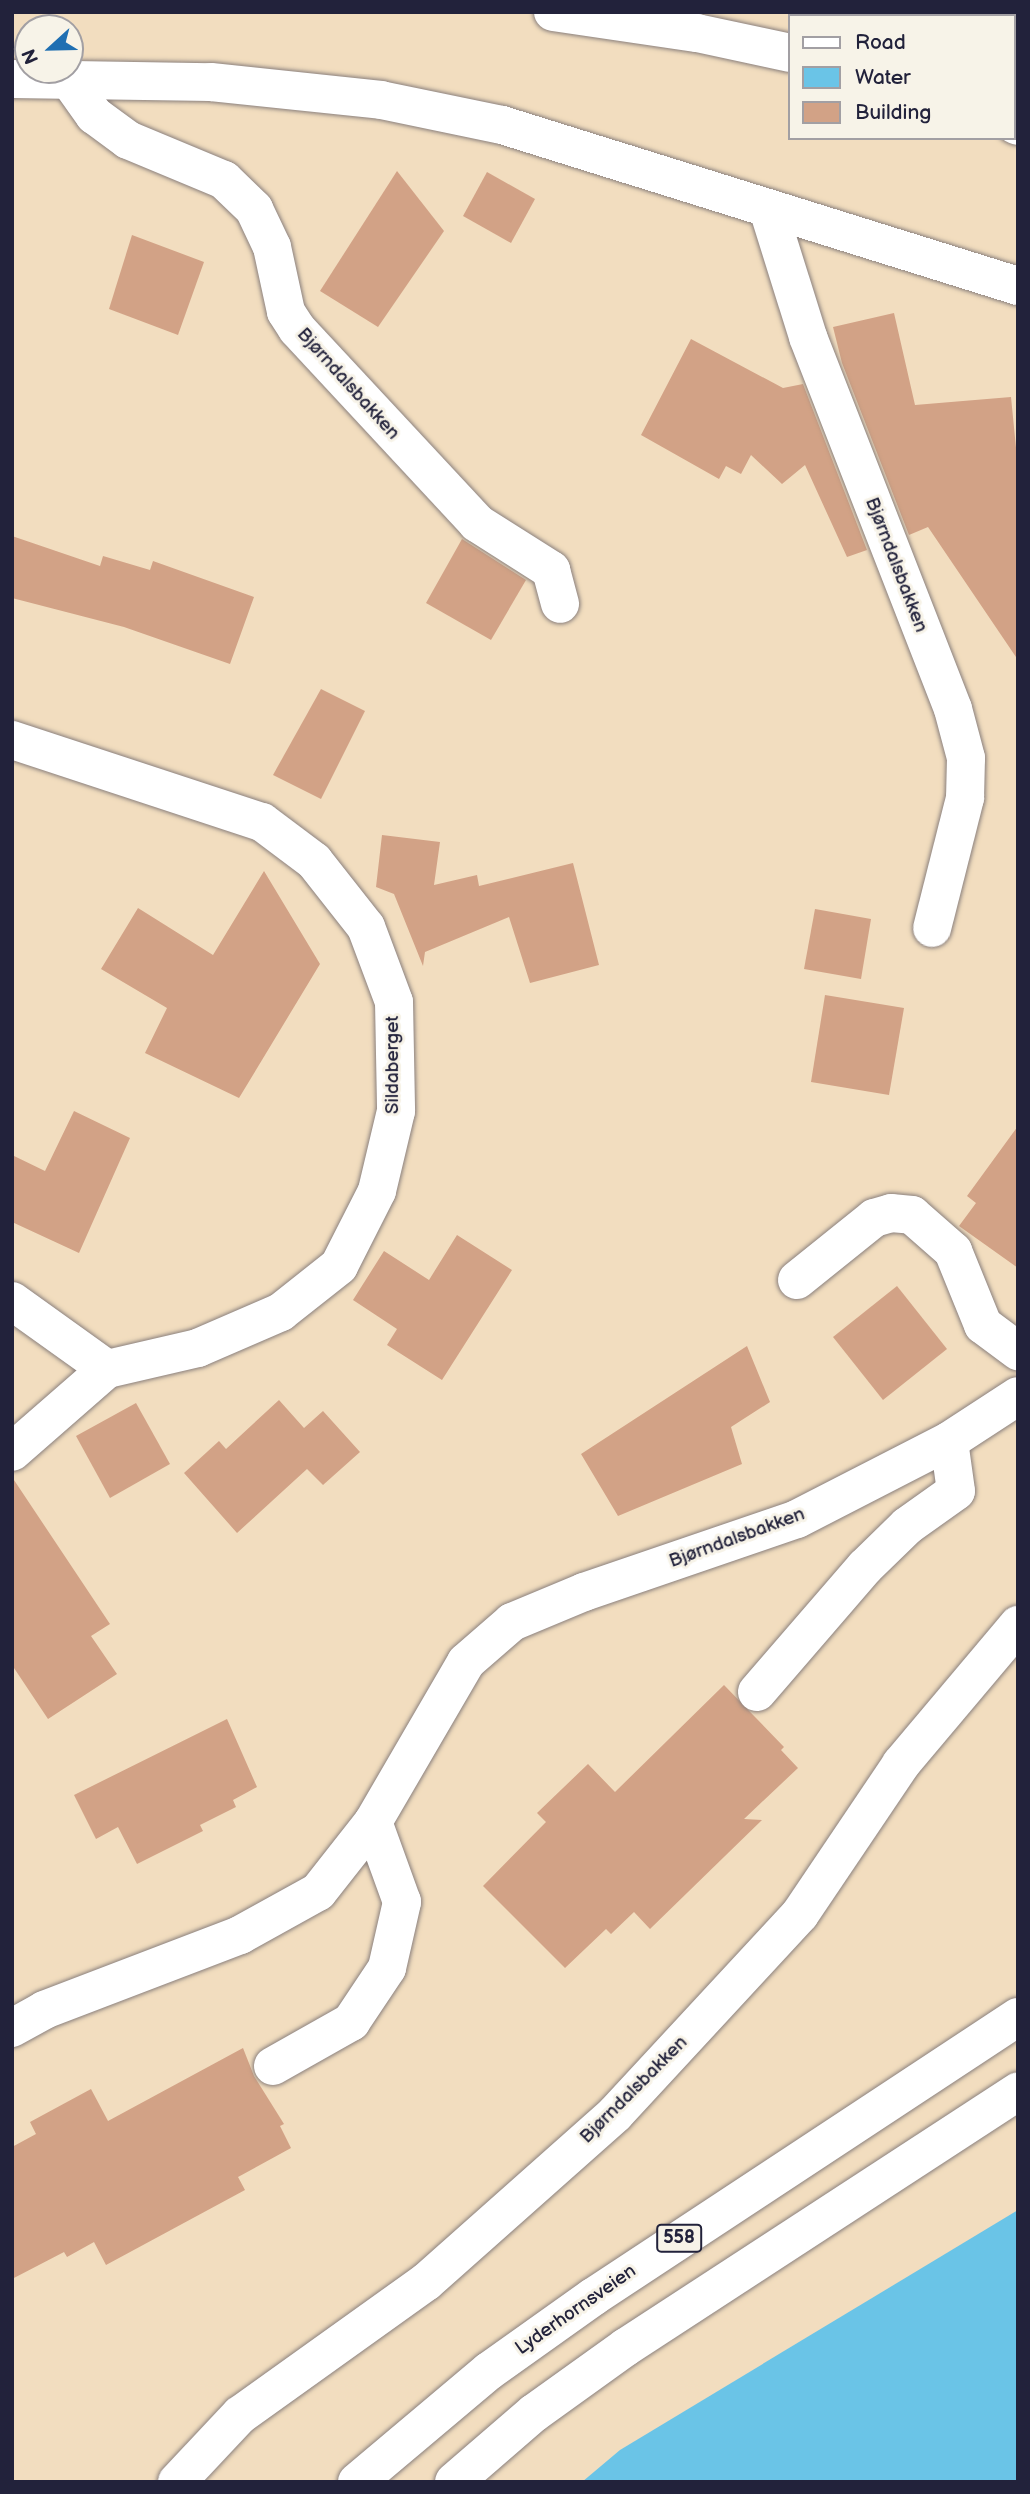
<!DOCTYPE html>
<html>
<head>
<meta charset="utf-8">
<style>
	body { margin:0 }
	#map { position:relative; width:1030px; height:2494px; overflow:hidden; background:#f2ddbf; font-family:"Balsamiq Sans",sans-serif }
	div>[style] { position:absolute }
	.water>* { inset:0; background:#6ac4e7 }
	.building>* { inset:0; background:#d2a286 }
	.roads { filter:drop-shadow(0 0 2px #8a807d) drop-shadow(0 0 2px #8a807d) }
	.minor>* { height:38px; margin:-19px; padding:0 19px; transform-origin:19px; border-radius:19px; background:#fff }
	.major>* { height:38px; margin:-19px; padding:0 19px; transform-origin:19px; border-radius:19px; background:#fff }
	span { translate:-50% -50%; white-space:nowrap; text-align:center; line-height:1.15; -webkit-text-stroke:6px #f7f3e8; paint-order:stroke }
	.shield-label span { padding:2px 5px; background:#f7f3e8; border:2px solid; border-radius:5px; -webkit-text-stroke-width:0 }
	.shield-label { font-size:18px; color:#22223b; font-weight:700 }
	.street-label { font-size:19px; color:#22223b }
	.frame { position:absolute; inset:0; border:14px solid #22223b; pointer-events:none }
	.legend { position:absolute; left:788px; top:14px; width:228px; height:126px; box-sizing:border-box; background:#f7f3e8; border:2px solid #a29fa3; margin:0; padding:9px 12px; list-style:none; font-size:21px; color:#22223b }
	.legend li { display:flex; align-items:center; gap:14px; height:35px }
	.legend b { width:35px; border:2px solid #a29fa3 }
	.north { position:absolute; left:14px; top:14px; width:70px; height:70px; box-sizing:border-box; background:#f7f3e8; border:2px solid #a29fa3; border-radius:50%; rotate:248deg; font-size:19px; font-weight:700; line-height:28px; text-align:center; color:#22223b }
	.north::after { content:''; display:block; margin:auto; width:24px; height:32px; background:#1f6fb2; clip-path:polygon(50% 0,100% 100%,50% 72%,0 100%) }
</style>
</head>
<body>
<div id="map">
	<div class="water">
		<div style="clip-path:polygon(1018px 2210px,1018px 2482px,582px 2482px,620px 2450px)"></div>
	</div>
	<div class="building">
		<div style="clip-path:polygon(397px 171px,444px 231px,378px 327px,320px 291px)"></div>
		<div style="clip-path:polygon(487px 172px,535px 199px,511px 243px,463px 216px)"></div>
		<div style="clip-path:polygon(132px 235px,204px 262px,178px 335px,109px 309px)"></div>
		<div style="clip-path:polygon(894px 313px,915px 405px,1011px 397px,1018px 468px,1018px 660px,928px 527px,909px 535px,842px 363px,833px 327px)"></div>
		<div style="clip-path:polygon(691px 339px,783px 388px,803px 384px,867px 550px,847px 557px,805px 465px,782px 484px,751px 455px,741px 474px,726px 466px,719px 479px,641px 435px)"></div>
		<div style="clip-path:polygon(12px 536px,100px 566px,103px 556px,150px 570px,153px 561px,254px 597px,230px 664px,124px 627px,12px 598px)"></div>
		<div style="clip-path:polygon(462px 539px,526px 580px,491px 640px,426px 603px)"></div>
		<div style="clip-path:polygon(321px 689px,365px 711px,321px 799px,273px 775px)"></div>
		<div style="clip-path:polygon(382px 835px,440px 842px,434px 885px,477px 875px,479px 886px,573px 863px,599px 965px,530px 983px,509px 917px,425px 952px,423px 966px,394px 894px,376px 887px)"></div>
		<div style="clip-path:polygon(264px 871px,320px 964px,239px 1098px,145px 1053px,167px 1008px,101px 969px,138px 908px,213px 955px)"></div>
		<div style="clip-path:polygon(815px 909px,871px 919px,861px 979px,804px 969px)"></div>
		<div style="clip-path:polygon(825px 995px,904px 1008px,889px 1095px,811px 1082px)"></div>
		<div style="clip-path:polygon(74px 1111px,130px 1138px,79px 1253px,12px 1222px,12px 1155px,45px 1171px)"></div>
		<div style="clip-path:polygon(1018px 1126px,1018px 1268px,959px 1226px,976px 1203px,967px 1196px)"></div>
		<div style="clip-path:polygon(457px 1235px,512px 1270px,442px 1380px,387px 1345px,397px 1329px,353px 1300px,384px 1251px,429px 1280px)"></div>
		<div style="clip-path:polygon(897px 1286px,947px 1349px,883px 1400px,833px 1337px)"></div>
		<div style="clip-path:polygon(747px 1346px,770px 1402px,731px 1427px,742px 1464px,618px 1516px,581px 1454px)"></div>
		<div style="clip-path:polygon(279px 1400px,304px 1428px,323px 1411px,360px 1452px,323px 1485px,307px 1469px,237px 1533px,184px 1473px,219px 1441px,226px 1449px)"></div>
		<div style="clip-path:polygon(136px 1403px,170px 1464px,110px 1498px,76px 1436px)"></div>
		<div style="clip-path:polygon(12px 1477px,110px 1624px,91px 1636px,117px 1674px,48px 1719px,12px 1665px)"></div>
		<div style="clip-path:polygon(724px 1685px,784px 1747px,781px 1750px,798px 1768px,744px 1819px,762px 1820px,650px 1929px,634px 1912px,611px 1934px,606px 1929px,565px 1968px,483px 1886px,546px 1822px,537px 1813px,588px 1764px,615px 1792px)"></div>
		<div style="clip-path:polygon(227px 1719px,257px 1787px,233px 1800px,236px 1807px,200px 1825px,203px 1831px,137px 1864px,118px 1827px,96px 1839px,74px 1795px)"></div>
		<div style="clip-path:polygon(243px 2048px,254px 2076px,284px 2124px,280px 2126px,291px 2148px,238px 2177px,245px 2190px,106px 2265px,94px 2242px,67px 2257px,64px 2252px,12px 2279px,12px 2147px,36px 2134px,30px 2122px,91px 2089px,108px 2121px)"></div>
	</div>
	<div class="roads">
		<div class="minor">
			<div style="left:67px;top:77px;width:47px;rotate:54.6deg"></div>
			<div style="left:94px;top:115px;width:42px;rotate:36.3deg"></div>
			<div style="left:128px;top:140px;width:104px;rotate:22.6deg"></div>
			<div style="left:224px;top:180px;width:42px;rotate:44deg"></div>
			<div style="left:254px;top:209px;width:42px;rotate:64.7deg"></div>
			<div style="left:272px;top:247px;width:66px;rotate:77.8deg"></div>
			<div style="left:286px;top:312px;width:20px;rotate:57deg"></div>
			<div style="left:297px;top:329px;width:265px;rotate:47.1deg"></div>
			<div style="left:477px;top:523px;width:88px;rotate:32.4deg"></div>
			<div style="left:551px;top:570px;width:35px;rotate:75deg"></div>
			<div style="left:12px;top:79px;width:199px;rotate:0.9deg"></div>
			<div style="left:211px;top:82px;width:171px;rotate:6deg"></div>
			<div style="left:381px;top:100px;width:124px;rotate:11.7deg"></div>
			<div style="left:502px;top:125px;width:541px;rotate:17.33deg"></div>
			<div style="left:768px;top:209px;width:134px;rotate:72.6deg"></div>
			<div style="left:808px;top:337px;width:399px;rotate:68.7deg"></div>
			<div style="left:953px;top:709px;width:51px;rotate:75.1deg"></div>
			<div style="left:966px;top:758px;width:40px;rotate:91.4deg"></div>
			<div style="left:965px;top:798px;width:134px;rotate:104.2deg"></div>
			<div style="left:12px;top:740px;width:263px;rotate:18.2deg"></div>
			<div style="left:262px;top:822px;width:65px;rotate:36.9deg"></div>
			<div style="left:314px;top:861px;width:84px;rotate:51.8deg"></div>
			<div style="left:366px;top:927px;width:80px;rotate:69.5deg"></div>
			<div style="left:394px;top:1002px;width:109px;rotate:88.9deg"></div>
			<div style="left:396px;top:1111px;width:82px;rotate:103.4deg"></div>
			<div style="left:377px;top:1191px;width:84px;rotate:116.9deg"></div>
			<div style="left:339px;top:1266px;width:74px;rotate:141.6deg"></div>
			<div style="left:281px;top:1312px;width:90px;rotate:156.6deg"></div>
			<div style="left:198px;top:1348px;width:93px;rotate:167deg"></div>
			<div style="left:107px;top:1369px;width:126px;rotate:138.9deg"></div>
			<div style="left:797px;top:1280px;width:99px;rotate:-38.8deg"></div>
			<div style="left:874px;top:1218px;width:18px;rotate:-16deg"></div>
			<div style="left:891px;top:1213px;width:21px;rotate:5deg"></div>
			<div style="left:912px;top:1215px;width:55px;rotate:41.3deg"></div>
			<div style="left:953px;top:1251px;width:80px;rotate:67.9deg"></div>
			<div style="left:983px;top:1325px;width:44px;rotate:36.6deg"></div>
			<div style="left:12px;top:1301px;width:117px;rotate:35.6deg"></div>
			<div style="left:757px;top:1692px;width:165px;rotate:-49.2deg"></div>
			<div style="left:865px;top:1567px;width:59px;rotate:-44.3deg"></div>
			<div style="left:907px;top:1526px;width:60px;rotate:-35.5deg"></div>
			<div style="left:956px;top:1491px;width:50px;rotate:-98deg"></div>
			<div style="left:12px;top:2028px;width:37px;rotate:-29deg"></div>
			<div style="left:44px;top:2010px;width:210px;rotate:-20.9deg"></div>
			<div style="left:240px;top:1935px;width:89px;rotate:-28.9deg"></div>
			<div style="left:318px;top:1892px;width:89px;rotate:-51.8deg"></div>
			<div style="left:373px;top:1822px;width:185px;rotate:-59.8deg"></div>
			<div style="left:466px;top:1662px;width:61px;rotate:-41deg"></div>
			<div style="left:512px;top:1622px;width:78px;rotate:-22.6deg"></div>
			<div style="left:584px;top:1592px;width:225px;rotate:-18.9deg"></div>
			<div style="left:797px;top:1519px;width:171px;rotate:-27.2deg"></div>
			<div style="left:949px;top:1441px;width:82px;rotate:-33.1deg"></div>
			<div style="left:273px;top:2066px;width:90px;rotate:-29.4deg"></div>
			<div style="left:351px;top:2022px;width:65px;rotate:-56.3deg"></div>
			<div style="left:387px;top:1968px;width:68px;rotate:-77.2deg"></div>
			<div style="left:402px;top:1902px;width:85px;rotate:-109.9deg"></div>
			<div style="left:177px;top:2482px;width:92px;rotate:-46.8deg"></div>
			<div style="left:240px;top:2415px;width:229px;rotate:-35.6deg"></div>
			<div style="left:426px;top:2282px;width:253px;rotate:-41.6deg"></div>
			<div style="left:615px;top:2114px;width:272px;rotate:-47.2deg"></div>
			<div style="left:800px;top:1914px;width:181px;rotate:-56deg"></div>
			<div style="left:901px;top:1764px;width:182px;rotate:-49.9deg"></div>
		</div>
		<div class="major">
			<div style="left:553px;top:12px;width:146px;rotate:8.3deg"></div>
			<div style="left:697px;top:33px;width:95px;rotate:12.1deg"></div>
			<div style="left:855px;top:12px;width:15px;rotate:16deg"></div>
			<div style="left:1014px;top:60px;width:4px;rotate:14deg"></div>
			<div style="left:1014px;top:124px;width:4px;rotate:27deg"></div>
			<div style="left:357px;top:2482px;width:172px;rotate:-40.1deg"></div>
			<div style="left:489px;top:2371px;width:128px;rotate:-35.4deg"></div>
			<div style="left:593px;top:2297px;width:509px;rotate:-33.38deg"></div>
			<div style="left:454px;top:2482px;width:106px;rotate:-40.8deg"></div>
			<div style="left:534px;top:2413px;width:113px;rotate:-35.7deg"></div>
			<div style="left:626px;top:2347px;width:468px;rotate:-33.1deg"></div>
		</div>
	</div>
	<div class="shield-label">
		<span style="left:679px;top:2238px">558</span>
	</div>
	<div class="street-label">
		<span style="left:348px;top:384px;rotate:48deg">Bjørndalsbakken</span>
		<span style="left:896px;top:565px;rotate:69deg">Bjørndalsbakken</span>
		<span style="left:393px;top:1065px;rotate:-90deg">Sildaberget</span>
		<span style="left:737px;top:1538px;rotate:-20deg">Bjørndalsbakken</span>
		<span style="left:634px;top:2090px;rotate:-45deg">Bjørndalsbakken</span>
		<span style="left:576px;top:2310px;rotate:-35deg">Lyderhornsveien</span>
	</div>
	<div class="frame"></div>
	<ul class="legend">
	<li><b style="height:9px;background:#fff"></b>Road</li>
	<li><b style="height:19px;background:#6ac4e7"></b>Water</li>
	<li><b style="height:19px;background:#d2a286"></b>Building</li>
	</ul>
	<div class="north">N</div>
</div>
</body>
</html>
